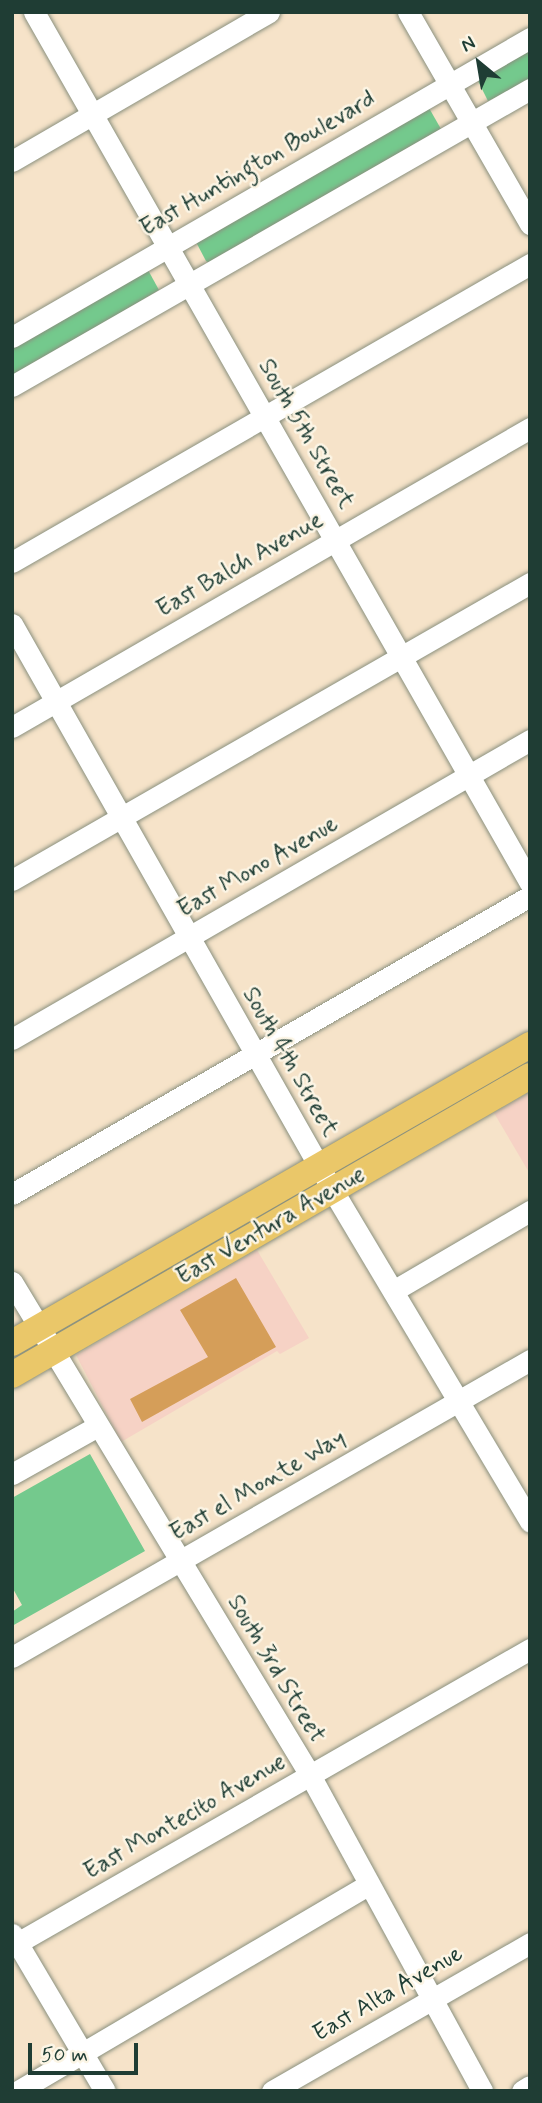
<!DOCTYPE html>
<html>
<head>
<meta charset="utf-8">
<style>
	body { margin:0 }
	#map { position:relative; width:542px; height:2103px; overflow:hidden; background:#f6e3c9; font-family:Mynerve,sans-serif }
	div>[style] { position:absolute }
	.built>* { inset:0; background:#f6d2c5 }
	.green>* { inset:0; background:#74c98d }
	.building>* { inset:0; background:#d59e59 }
	.roads { filter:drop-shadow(0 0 2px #8a907e) drop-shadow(0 0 2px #8a907e) }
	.minor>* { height:21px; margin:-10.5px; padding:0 10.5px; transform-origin:10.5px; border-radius:10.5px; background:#fff }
	.major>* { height:26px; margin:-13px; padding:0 13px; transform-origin:13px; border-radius:13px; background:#eac769 }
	span { translate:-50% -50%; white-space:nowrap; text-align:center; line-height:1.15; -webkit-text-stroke:5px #fcf5e5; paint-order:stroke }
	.street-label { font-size:24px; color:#1f3d34 }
	.frame { position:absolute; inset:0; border:14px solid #1f3d34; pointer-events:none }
	.north { position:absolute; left:444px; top:28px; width:70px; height:70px; -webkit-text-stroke:5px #fcf5e5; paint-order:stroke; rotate:330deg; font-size:19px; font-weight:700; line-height:28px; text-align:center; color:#1f3d34 }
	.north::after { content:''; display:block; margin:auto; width:24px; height:32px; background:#1f3d34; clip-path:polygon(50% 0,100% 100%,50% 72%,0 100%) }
	.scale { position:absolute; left:28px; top:2043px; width:110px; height:32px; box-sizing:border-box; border:4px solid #1f3d34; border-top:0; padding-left:9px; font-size:21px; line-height:24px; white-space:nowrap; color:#1f3d34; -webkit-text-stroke:5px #fcf5e5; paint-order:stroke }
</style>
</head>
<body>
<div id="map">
	<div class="built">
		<div style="clip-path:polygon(530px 1092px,530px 1174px,494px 1113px)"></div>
		<div style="clip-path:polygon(257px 1250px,309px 1338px,280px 1354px,277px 1351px,121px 1442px,76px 1355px)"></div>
	</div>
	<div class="green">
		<div style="clip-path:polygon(530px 46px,530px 81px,488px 101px,477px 79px)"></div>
		<div style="clip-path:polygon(429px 108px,441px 129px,209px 263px,206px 261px,196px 242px)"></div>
		<div style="clip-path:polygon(148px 270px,159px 290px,12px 378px,12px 345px)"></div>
		<div style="clip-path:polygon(90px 1454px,145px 1551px,12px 1626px,12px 1612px,22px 1605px,12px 1587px,12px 1498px)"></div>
	</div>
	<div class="building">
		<div style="clip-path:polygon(236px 1278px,276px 1347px,142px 1422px,130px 1399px,208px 1357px,180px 1310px)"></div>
	</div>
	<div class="roads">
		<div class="minor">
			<div style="left:34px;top:12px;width:1002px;rotate:60.34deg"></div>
			<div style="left:408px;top:12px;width:245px;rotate:60.1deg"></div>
			<div style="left:12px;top:161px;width:297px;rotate:-30.1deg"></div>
			<div style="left:12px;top:337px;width:598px;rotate:-29.99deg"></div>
			<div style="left:12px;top:386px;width:597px;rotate:-29.83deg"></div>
			<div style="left:12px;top:562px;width:598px;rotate:-29.91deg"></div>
			<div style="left:12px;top:624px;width:652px;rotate:60.48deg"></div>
			<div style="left:333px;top:1191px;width:385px;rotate:59.2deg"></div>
			<div style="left:12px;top:727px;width:598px;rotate:-29.99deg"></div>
			<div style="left:12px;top:880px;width:597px;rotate:-29.83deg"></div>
			<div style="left:12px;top:1039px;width:598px;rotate:-29.99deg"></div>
			<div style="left:12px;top:1194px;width:598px;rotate:-29.91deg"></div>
			<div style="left:12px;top:1282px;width:576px;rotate:58.85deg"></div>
			<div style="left:310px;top:1775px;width:360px;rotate:61.4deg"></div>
			<div style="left:393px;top:1291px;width:159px;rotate:-30.3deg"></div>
			<div style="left:12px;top:1474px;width:98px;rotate:-29.2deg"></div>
			<div style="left:12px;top:1657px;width:597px;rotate:-29.83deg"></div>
			<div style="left:12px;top:1934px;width:182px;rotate:59.4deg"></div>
			<div style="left:12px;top:1946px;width:597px;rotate:-29.83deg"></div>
			<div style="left:18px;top:2091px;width:407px;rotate:-30.5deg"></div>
			<div style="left:272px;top:2091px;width:297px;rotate:-29.8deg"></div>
			<div style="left:522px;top:2091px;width:9px;rotate:-32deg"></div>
		</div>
		<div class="major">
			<div style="left:12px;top:1343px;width:598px;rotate:-29.91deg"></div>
			<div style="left:12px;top:1375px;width:598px;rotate:-29.99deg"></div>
		</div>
	</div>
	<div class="street-label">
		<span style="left:258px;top:164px;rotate:-30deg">East Huntington Boulevard</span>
		<span style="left:306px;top:434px;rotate:60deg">South 5th Street</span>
		<span style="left:240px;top:565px;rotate:-30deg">East Balch Avenue</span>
		<span style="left:258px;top:867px;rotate:-30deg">East Mono Avenue</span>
		<span style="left:290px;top:1062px;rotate:60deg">South 4th Street</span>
		<span style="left:271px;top:1226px;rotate:-30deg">East Ventura Avenue</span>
		<span style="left:258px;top:1486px;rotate:-30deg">East el Monte Way</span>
		<span style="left:276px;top:1669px;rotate:59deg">South 3rd Street</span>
		<span style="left:185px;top:1817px;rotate:-30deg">East Montecito Avenue</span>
		<span style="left:388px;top:1994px;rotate:-30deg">East Alta Avenue</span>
	</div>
	<div class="frame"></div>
	<div class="north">N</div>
	<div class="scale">50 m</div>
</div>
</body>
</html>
